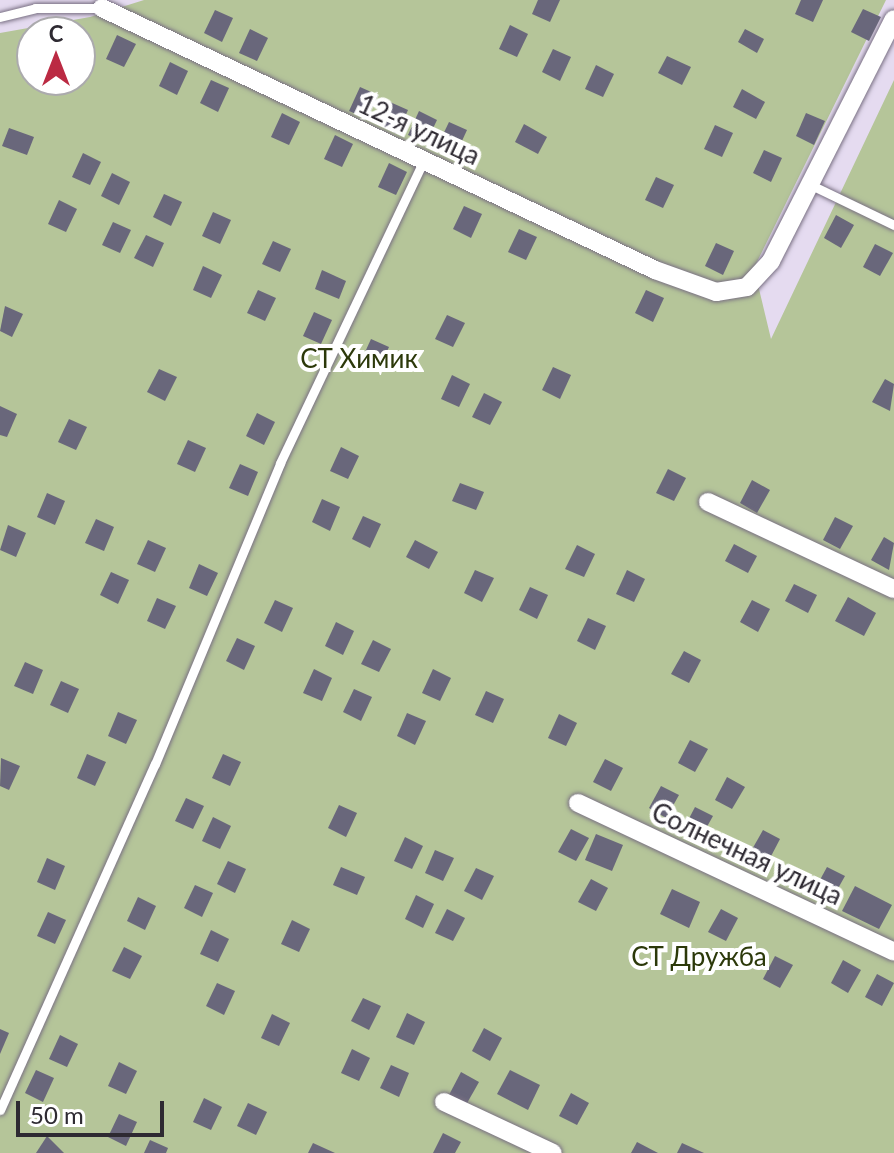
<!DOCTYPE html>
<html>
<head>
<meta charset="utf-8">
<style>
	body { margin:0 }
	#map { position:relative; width:894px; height:1153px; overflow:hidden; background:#e5dbf0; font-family:Lato,sans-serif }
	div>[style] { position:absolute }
	.green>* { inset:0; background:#b5c599 }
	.building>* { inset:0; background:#69677b }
	.roads { filter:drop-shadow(0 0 2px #797083) drop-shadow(0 0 2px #797083) }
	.lane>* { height:9px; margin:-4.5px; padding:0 4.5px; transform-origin:4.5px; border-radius:4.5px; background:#fff }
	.street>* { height:18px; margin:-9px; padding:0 9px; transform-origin:9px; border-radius:9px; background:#fff }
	span { translate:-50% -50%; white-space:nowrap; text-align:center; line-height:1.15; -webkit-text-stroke:8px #fff; paint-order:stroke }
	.street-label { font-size:26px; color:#2e2a32 }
	.park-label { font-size:26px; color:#2c390a }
	.north { position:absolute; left:16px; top:16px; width:80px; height:80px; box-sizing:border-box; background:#fff; border:2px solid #abaaad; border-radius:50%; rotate:0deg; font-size:22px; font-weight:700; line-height:32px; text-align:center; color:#2e2a32 }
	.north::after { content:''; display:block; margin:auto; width:28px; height:36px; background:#bb2a43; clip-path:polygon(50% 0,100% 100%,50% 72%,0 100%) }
	.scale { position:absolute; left:16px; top:1101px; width:148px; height:36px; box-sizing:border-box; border:4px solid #2e2a32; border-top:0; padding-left:10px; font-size:24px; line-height:28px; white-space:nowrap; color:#2e2a32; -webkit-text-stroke:6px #fff; paint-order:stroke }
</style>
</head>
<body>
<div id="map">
	<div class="green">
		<div style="clip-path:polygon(evenodd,144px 0,886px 0,754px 268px,771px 339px,894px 80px,894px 1153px,0 1153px,0 33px,90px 17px,144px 0,32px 32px,80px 32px,80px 80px,32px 80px,32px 32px)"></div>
	</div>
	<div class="building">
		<div style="clip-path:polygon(538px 0,560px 0,550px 22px,532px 14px)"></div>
		<div style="clip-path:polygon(801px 0,823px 0,813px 22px,795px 14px)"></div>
		<div style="clip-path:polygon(863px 9px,881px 17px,869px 41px,851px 32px)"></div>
		<div style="clip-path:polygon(215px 10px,233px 18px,222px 42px,204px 33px)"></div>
		<div style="clip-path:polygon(510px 25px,528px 34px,517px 57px,499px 49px)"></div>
		<div style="clip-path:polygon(250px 29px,268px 38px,257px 61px,239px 53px)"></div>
		<div style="clip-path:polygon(745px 29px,764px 39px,757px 53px,738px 42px)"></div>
		<div style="clip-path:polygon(117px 35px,136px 44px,124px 67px,106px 59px)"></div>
		<div style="clip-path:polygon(553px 49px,571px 57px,560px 81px,542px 72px)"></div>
		<div style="clip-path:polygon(667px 56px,691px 67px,682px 85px,658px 73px)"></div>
		<div style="clip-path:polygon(170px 62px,188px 71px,177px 95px,159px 86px)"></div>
		<div style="clip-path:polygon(596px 65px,614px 74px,603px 97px,585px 89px)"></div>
		<div style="clip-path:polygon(211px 80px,229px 88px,218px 112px,200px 103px)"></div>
		<div style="clip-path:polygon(360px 87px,378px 95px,367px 119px,349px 111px)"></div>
		<div style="clip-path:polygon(742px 89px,765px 102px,756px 119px,733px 107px)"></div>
		<div style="clip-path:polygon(390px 102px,408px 110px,397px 134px,379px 125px)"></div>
		<div style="clip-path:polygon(419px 111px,437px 120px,426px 143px,408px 135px)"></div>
		<div style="clip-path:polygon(282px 113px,300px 122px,289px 145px,271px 137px)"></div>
		<div style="clip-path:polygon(806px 113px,825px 121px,814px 145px,796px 136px)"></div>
		<div style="clip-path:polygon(449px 122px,467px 130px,456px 154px,438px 145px)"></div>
		<div style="clip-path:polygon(524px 124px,547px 137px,538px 154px,515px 142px)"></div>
		<div style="clip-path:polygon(715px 125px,733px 133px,722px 157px,704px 149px)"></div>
		<div style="clip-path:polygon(9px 128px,34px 137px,27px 155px,2px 146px)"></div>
		<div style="clip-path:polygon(335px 135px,353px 144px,342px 167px,324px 159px)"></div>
		<div style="clip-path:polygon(764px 150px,782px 158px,771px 182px,753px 173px)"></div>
		<div style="clip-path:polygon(83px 153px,101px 162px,90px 185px,72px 177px)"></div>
		<div style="clip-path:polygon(389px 163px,407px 172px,396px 195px,378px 187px)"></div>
		<div style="clip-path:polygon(112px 173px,130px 182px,119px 205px,101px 196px)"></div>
		<div style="clip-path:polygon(656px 177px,674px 185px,663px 208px,645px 200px)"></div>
		<div style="clip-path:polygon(164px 194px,182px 202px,171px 226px,153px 217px)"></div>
		<div style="clip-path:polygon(59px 200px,77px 209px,66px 232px,48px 224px)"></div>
		<div style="clip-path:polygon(464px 206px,482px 214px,471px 238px,453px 229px)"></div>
		<div style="clip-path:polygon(213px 212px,231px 220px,220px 244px,202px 236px)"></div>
		<div style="clip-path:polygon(836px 215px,854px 225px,841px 248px,824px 238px)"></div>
		<div style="clip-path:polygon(113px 222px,131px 230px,120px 253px,102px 245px)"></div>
		<div style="clip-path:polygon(519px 229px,537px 237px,526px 260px,508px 252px)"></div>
		<div style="clip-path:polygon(146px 235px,164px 243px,153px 267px,134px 258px)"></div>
		<div style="clip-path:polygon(273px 241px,291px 249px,280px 272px,262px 264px)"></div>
		<div style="clip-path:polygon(716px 243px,734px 251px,723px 275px,705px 266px)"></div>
		<div style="clip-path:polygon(875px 244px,893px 253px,880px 276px,863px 267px)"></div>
		<div style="clip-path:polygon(203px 266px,222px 275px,211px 298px,193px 290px)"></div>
		<div style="clip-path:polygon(322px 270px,346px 281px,339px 299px,315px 289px)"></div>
		<div style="clip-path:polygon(258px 290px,276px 298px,265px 321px,247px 313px)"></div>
		<div style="clip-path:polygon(646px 290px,664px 298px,653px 322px,635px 313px)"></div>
		<div style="clip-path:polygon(5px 306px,23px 314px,12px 337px,0 331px)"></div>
		<div style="clip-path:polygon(314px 312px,332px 320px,321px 344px,303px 336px)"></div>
		<div style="clip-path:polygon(447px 315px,465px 323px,453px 347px,435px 339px)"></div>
		<div style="clip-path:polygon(371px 339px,389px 347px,378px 371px,360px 363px)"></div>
		<div style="clip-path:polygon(553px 367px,571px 375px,560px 399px,542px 390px)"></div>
		<div style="clip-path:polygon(159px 369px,177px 377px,165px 401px,147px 392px)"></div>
		<div style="clip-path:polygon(452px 375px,470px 384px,459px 407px,441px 399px)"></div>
		<div style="clip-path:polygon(885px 379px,894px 384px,890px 411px,872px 402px)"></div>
		<div style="clip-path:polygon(484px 393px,502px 402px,490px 425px,472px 417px)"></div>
		<div style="clip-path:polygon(0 406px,17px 414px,7px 437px,0 435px)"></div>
		<div style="clip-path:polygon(257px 413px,275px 422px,264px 445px,246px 436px)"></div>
		<div style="clip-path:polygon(69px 419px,87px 427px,76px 450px,58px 442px)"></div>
		<div style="clip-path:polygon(188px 440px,206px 448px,195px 472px,177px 464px)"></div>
		<div style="clip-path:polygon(341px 447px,359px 456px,348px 479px,330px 471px)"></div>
		<div style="clip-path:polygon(240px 464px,258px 472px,248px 496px,229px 488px)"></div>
		<div style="clip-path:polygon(668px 469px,686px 478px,674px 501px,656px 493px)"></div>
		<div style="clip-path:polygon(752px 480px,770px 490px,757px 513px,740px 503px)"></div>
		<div style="clip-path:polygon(460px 483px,484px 492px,476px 510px,452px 501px)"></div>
		<div style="clip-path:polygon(47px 493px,65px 501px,55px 525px,37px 517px)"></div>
		<div style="clip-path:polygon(322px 499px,340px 507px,330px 531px,312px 522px)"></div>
		<div style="clip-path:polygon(363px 516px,381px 524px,370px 548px,352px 539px)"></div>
		<div style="clip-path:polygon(835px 517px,853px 526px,840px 549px,823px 540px)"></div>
		<div style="clip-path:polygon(96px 519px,114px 527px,104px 551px,85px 543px)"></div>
		<div style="clip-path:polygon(8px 525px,26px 533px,16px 557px,0 550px)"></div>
		<div style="clip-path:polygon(884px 537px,894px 543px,889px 570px,871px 560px)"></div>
		<div style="clip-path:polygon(148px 540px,166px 548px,155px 572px,137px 564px)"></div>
		<div style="clip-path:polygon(415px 540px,438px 552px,429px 569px,406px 557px)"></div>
		<div style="clip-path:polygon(734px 544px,757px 556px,748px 573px,725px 561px)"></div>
		<div style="clip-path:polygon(577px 545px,595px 554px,584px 577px,565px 569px)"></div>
		<div style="clip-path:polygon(199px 564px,218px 573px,207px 596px,189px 588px)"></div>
		<div style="clip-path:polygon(475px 570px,494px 578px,482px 602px,464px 593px)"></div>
		<div style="clip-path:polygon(627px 570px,645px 579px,634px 602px,616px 594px)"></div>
		<div style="clip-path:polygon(111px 572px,129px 580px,118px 604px,100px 595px)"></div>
		<div style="clip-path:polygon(794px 584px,817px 595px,808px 613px,785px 601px)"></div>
		<div style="clip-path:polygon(530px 587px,548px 595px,537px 619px,519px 610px)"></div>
		<div style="clip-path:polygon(848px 597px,876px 613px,864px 636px,835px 621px)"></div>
		<div style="clip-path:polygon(157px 598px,176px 606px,165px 629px,147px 621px)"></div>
		<div style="clip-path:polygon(275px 600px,293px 608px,282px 632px,264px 623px)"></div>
		<div style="clip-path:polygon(752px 600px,770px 609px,758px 632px,740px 622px)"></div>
		<div style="clip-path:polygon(588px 618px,606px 626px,595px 650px,577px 641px)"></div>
		<div style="clip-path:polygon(336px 622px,354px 631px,343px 655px,325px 646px)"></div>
		<div style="clip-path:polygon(237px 638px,255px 646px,244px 670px,226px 661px)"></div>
		<div style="clip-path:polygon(373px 640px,391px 649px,379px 672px,361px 664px)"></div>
		<div style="clip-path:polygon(684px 651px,701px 660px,689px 683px,671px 674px)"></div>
		<div style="clip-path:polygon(25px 662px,43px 670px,33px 694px,14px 686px)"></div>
		<div style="clip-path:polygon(314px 669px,332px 678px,322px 701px,303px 693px)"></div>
		<div style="clip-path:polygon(433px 669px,451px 678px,440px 701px,422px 693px)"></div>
		<div style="clip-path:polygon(61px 681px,79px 689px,68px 713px,50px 705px)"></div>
		<div style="clip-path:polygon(354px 689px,372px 697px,361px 721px,343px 712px)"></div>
		<div style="clip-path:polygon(486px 691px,504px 699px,493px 723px,475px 715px)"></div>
		<div style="clip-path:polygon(118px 712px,137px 720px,126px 744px,108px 736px)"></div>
		<div style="clip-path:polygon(407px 713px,426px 721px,415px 745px,397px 736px)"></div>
		<div style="clip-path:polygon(559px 714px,577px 723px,566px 746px,548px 738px)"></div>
		<div style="clip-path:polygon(690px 740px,708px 749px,695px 772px,678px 763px)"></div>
		<div style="clip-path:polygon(87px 754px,106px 762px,95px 786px,77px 778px)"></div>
		<div style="clip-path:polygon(223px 754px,241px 762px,230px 786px,212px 778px)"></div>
		<div style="clip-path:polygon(1px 758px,20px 766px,9px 790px,0 786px)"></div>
		<div style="clip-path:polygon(605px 759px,623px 768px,611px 791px,593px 782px)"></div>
		<div style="clip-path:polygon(727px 777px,745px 787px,732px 809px,715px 800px)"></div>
		<div style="clip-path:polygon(661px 786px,679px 795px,666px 818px,649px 808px)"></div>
		<div style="clip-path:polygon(186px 798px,204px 806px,193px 829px,175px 821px)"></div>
		<div style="clip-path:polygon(339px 805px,357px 813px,346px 837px,328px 828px)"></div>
		<div style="clip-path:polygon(695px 807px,713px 816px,700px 839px,683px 830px)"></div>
		<div style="clip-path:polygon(213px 817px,231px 826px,220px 849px,202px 841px)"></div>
		<div style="clip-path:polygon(571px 829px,589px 838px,576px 861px,558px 852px)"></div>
		<div style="clip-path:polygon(763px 830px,780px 839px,768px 862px,750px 853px)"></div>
		<div style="clip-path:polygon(596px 834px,623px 845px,612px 871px,585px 860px)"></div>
		<div style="clip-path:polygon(405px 837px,423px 846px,412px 869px,394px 861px)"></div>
		<div style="clip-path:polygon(435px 850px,454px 858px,443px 881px,425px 873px)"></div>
		<div style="clip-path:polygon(47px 858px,65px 866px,55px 890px,37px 882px)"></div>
		<div style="clip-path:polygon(228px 861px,246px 869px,235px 893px,217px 884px)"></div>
		<div style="clip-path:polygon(341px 867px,365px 877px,357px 895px,333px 885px)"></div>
		<div style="clip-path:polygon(827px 867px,845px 876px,832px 899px,815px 889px)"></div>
		<div style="clip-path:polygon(476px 868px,494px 876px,482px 900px,464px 891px)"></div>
		<div style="clip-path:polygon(591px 879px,608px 888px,596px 911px,578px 902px)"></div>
		<div style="clip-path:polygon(195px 885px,213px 893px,202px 917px,184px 908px)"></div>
		<div style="clip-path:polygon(855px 886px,892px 905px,879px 929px,842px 911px)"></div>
		<div style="clip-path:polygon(672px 889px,700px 902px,689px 928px,660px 914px)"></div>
		<div style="clip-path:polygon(416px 895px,434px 904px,423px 928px,405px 919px)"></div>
		<div style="clip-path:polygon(138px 897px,156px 906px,145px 930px,127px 921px)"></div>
		<div style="clip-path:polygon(447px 909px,465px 918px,453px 941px,435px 933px)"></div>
		<div style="clip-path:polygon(721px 909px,738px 918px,726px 941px,708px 932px)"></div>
		<div style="clip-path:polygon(48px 912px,66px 920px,55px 944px,37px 936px)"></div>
		<div style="clip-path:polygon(292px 920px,310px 929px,299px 952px,281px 944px)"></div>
		<div style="clip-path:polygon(211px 930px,229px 939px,218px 962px,200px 954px)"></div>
		<div style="clip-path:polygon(124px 947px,142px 956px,130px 979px,112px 971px)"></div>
		<div style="clip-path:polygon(775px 956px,793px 965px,780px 988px,763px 979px)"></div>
		<div style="clip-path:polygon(843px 960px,861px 970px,848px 993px,831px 983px)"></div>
		<div style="clip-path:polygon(877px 974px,894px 983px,882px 1006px,865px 997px)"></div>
		<div style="clip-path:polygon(217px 983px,235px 991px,224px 1015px,206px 1006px)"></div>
		<div style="clip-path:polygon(363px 998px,381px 1006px,369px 1030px,351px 1021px)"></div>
		<div style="clip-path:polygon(407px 1013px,425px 1022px,414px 1045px,396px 1037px)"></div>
		<div style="clip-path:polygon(272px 1014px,290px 1023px,279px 1046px,261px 1038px)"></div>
		<div style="clip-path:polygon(484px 1028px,502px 1038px,490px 1061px,472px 1051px)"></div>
		<div style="clip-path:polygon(0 1029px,9px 1033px,0 1054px)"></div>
		<div style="clip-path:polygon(60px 1035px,78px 1044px,67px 1067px,49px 1059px)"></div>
		<div style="clip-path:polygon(352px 1049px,370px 1058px,359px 1081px,341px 1073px)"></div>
		<div style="clip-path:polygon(119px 1062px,137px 1071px,126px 1094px,108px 1086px)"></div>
		<div style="clip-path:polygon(391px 1065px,409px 1073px,399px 1097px,380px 1088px)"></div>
		<div style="clip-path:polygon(36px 1070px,54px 1078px,43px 1102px,25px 1093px)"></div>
		<div style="clip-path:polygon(510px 1070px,540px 1085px,528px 1110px,497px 1094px)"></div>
		<div style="clip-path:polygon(461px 1072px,479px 1082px,466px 1105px,449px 1095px)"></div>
		<div style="clip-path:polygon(571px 1093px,589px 1103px,577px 1125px,559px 1116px)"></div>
		<div style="clip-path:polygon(204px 1098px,222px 1107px,211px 1130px,193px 1122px)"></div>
		<div style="clip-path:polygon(248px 1103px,267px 1112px,256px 1135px,237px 1126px)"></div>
		<div style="clip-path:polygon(119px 1114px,137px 1122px,126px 1146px,108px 1137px)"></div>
		<div style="clip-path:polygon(443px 1133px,461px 1142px,455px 1153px,433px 1153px)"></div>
		<div style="clip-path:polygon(47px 1136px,64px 1153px,36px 1153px)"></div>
		<div style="clip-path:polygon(150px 1140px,168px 1148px,166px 1153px,144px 1153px)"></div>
		<div style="clip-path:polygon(637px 1142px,658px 1153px,631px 1153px)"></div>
		<div style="clip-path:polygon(313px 1143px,335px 1153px,308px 1153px)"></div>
		<div style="clip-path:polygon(682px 1143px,704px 1153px,677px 1153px)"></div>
	</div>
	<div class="roads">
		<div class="lane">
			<div style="left:0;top:17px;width:36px;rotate:-14deg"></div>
			<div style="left:35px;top:8px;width:67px"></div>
			<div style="left:811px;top:185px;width:92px;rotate:25.7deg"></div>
			<div style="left:0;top:1110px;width:379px;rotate:-65.9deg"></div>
			<div style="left:155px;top:764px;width:326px;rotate:-67.4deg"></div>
			<div style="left:280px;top:463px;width:333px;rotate:-64.6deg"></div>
		</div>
		<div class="street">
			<div style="left:102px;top:8px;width:612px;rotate:25.35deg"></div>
			<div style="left:655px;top:270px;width:65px;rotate:19.8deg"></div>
			<div style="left:716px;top:292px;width:31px;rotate:-9deg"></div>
			<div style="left:747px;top:287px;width:35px;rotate:-47deg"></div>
			<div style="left:771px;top:261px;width:271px;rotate:-63.1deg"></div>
			<div style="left:708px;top:502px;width:205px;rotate:25.1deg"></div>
			<div style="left:578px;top:803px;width:349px;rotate:25.2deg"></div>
			<div style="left:444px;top:1102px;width:120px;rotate:25.1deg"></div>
		</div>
	</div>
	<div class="street-label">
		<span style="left:419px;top:130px;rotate:25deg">12-я улица</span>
		<span style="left:747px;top:854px;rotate:25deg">Солнечная улица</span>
	</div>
	<div class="park-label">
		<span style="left:359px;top:359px">СТ Химик</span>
		<span style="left:699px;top:957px">СТ Дружба</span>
	</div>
	<div class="north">С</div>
	<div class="scale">50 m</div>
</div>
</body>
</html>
